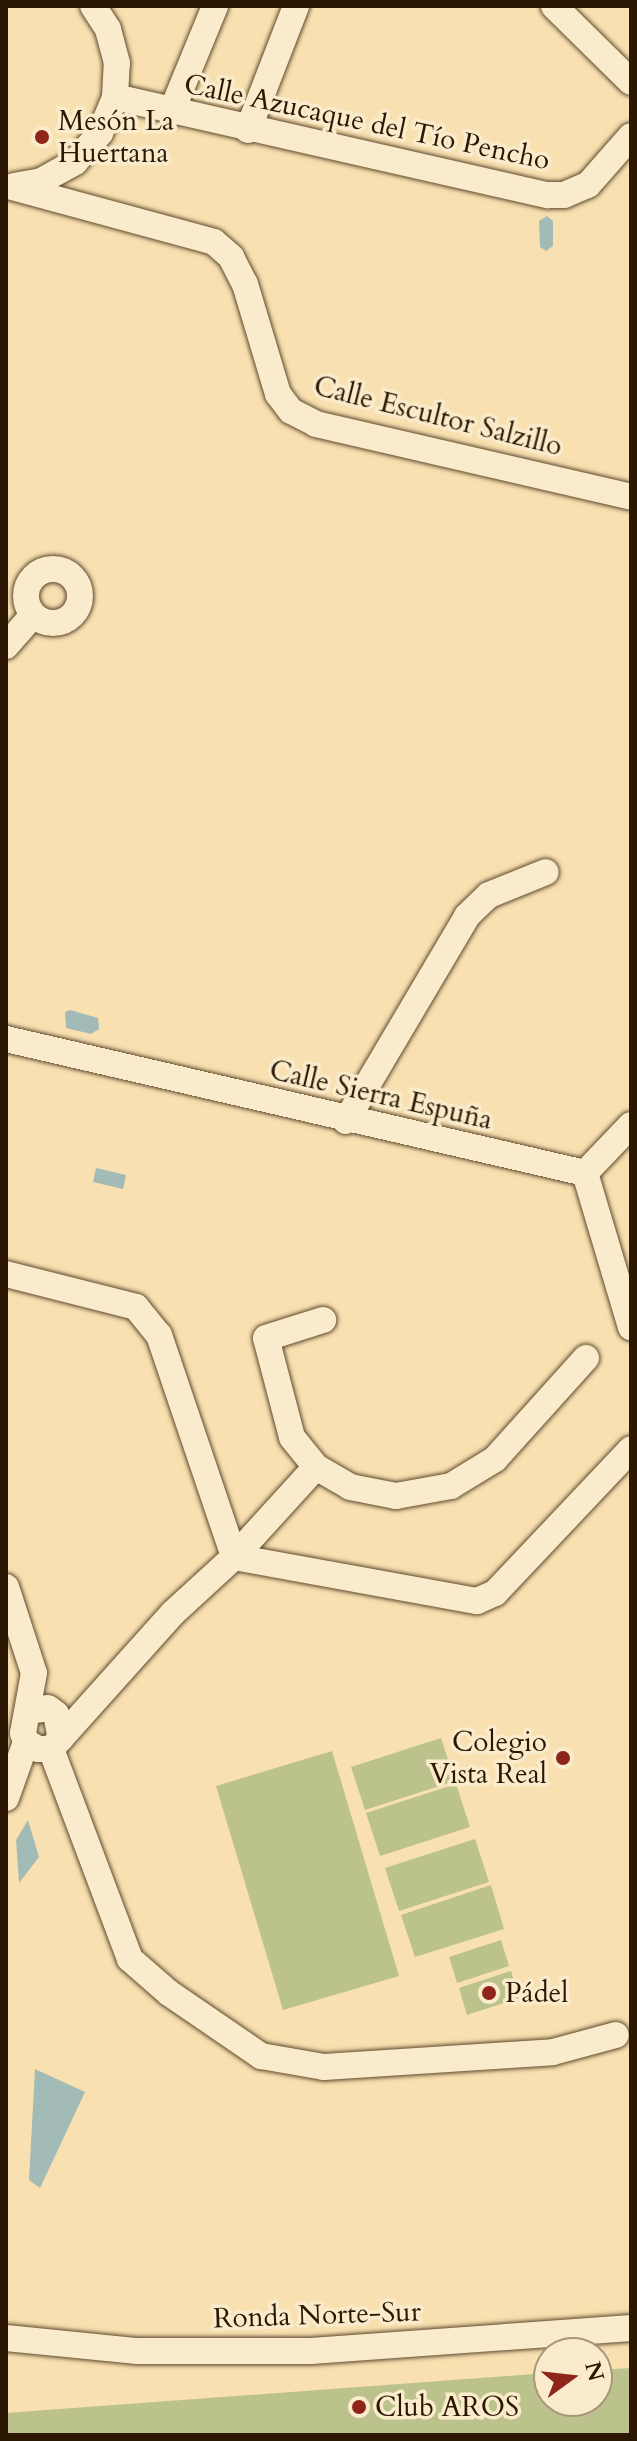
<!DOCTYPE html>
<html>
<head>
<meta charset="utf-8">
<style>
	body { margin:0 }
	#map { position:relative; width:637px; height:2441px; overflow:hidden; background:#f8e0b0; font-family:Cardo,serif }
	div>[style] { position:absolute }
	.green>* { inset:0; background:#bcc28c }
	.water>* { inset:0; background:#a2bbb6 }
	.roads { filter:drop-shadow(0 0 2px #5f4a2e) drop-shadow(0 0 2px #5f4a2e) }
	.minor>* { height:26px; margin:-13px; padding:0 13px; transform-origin:13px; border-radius:13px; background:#faebcc }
	.minor>.ring { margin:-13px; padding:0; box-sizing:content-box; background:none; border:26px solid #faebcc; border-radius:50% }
	.dots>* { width:22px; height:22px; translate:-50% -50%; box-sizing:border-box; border:4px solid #faebcc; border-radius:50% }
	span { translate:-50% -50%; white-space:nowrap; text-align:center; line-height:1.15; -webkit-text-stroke:7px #faebcc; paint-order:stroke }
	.poi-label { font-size:28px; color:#2c1802 }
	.left { translate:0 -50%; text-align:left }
	.right { translate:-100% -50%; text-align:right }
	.street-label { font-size:28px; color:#2c1802 }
	.frame { position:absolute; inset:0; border:8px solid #2c1802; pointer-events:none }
	.north { position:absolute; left:533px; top:2337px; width:80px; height:80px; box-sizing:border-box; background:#faebcc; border:2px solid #a8977b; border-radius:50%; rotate:75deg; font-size:22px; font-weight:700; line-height:32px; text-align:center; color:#2c1802 }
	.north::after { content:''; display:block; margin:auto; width:28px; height:36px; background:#8f2418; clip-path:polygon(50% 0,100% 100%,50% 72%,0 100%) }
</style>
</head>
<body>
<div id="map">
	<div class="green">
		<div style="clip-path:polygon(441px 1738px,455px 1781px,365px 1810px,351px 1767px)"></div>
		<div style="clip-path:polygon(332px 1751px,399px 1976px,283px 2010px,216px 1786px)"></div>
		<div style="clip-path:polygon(456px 1784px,470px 1827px,380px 1856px,366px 1813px)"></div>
		<div style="clip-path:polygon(475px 1839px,489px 1882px,399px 1911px,385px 1868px)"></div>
		<div style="clip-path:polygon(491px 1885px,504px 1929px,415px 1957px,401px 1915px)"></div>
		<div style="clip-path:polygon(501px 1940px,509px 1966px,457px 1983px,449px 1957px)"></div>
		<div style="clip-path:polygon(511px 1971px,519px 1998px,467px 2015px,459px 1988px)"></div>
		<div style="clip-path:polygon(631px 2368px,631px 2435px,6px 2435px,6px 2413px,549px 2373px,549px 2401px,597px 2401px,597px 2370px)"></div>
	</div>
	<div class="water">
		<div style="clip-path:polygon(547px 216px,553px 221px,553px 246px,546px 251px,540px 247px,539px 221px)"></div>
		<div style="clip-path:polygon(70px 1010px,98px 1018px,99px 1029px,91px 1034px,66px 1028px,65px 1012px)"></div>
		<div style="clip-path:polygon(96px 1168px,126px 1175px,123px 1189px,93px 1182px)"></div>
		<div style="clip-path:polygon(28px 1820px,39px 1857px,19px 1883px,16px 1840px)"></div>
		<div style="clip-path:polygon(35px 2069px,85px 2092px,40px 2188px,29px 2180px)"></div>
	</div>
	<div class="roads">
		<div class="minor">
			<div style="left:554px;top:6px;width:108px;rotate:44.6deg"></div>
			<div style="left:115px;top:97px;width:444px;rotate:12.8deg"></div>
			<div style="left:548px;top:195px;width:16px"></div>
			<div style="left:564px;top:195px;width:26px;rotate:-23deg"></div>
			<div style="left:588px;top:185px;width:65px;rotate:-48.7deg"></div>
			<div style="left:171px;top:113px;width:116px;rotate:-67.6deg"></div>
			<div style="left:248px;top:130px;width:133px;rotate:-68.8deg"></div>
			<div style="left:14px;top:186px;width:27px;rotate:-10deg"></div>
			<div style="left:41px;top:181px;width:39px;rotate:-29deg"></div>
			<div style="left:75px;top:162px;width:38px;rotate:-49deg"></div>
			<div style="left:100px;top:133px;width:39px;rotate:-67deg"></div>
			<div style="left:115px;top:97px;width:34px;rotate:-87deg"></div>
			<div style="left:117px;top:63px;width:35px;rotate:-105deg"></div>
			<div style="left:108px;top:29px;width:27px;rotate:-123deg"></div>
			<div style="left:12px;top:187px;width:209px;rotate:15.2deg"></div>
			<div style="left:214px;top:242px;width:23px;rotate:41deg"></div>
			<div style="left:231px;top:257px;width:30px;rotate:63deg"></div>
			<div style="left:245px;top:284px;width:115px;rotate:73.3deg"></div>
			<div style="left:278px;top:394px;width:21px;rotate:53deg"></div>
			<div style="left:291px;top:411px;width:28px;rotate:27deg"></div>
			<div style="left:316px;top:424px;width:323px;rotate:13deg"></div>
			<div class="ring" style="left:26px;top:569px;width:28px;height:28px"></div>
			<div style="left:6px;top:646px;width:41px;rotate:-48.9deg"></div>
			<div style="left:6px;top:1039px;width:594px;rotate:13.03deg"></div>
			<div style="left:585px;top:1173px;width:161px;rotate:73.4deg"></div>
			<div style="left:346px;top:1121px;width:238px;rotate:-59.4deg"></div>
			<div style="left:467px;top:916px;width:30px;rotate:-44deg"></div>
			<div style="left:489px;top:895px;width:61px;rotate:-22deg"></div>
			<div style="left:585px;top:1173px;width:66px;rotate:-46.2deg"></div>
			<div style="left:6px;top:1274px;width:134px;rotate:14.2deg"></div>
			<div style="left:136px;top:1307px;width:36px;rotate:51deg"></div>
			<div style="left:159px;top:1335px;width:234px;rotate:71.3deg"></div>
			<div style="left:234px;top:1557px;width:83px;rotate:137.4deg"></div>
			<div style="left:173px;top:1613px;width:183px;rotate:131.9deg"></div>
			<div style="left:316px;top:1467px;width:39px;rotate:30deg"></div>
			<div style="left:350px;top:1487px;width:47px;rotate:11.1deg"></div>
			<div style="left:396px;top:1496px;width:56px;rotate:-10.3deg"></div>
			<div style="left:451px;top:1486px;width:52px;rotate:-31.5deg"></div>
			<div style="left:495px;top:1459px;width:136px;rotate:-48deg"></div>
			<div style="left:234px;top:1557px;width:247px;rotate:10.3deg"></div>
			<div style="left:477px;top:1601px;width:20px;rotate:-24deg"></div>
			<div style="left:495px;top:1593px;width:198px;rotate:-46.6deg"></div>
			<div style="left:234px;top:1557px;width:122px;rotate:-47.7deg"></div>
			<div style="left:316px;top:1467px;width:38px;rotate:-129deg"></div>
			<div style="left:292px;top:1437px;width:102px;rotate:-104.7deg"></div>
			<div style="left:266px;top:1338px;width:60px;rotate:-17.5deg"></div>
			<div style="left:6px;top:1587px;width:90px;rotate:72deg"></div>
			<div style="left:34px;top:1673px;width:61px;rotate:100.4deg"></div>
			<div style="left:23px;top:1733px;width:9px;rotate:72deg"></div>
			<div style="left:26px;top:1742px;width:14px;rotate:30deg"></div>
			<div style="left:38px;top:1749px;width:13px"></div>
			<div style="left:51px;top:1749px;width:224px;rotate:69.4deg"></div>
			<div style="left:130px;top:1959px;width:52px;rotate:41.1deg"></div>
			<div style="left:169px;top:1993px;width:112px;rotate:34.4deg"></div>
			<div style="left:261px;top:2056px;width:64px;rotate:9.9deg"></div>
			<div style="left:324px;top:2067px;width:229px;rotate:-3.7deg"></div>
			<div style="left:553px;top:2052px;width:65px;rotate:-15.1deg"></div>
			<div style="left:30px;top:1711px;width:18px;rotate:-9deg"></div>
			<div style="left:48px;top:1708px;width:10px;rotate:37deg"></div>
			<div style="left:56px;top:1714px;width:25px;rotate:79deg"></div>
			<div style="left:6px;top:1798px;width:59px;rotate:-70.3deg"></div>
			<div style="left:6px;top:2338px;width:132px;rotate:5.7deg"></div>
			<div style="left:137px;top:2351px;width:174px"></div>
			<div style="left:311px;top:2351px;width:321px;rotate:-4.1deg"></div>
		</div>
	</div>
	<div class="dots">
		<div style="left:42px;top:137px;background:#8f2418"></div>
		<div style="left:563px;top:1758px;background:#8f2418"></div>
		<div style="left:489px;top:1993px;background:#8f2418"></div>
		<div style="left:359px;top:2407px;background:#8f2418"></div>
	</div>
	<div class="poi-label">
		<span class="left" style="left:58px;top:137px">Mesón La<br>Huertana</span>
		<span class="right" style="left:547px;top:1758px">Colegio<br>Vista Real</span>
		<span class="left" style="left:505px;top:1993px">Pádel</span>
		<span class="left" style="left:375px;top:2407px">Club AROS</span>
	</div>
	<div class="street-label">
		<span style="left:367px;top:122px;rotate:12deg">Calle Azucaque del Tío Pencho</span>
		<span style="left:438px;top:416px;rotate:14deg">Calle Escultor Salzillo</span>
		<span style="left:381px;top:1095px;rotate:13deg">Calle Sierra Espuña</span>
		<span style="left:317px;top:2315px;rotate:-2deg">Ronda Norte-Sur</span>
	</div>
	<div class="frame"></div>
	<div class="north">N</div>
</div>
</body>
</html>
